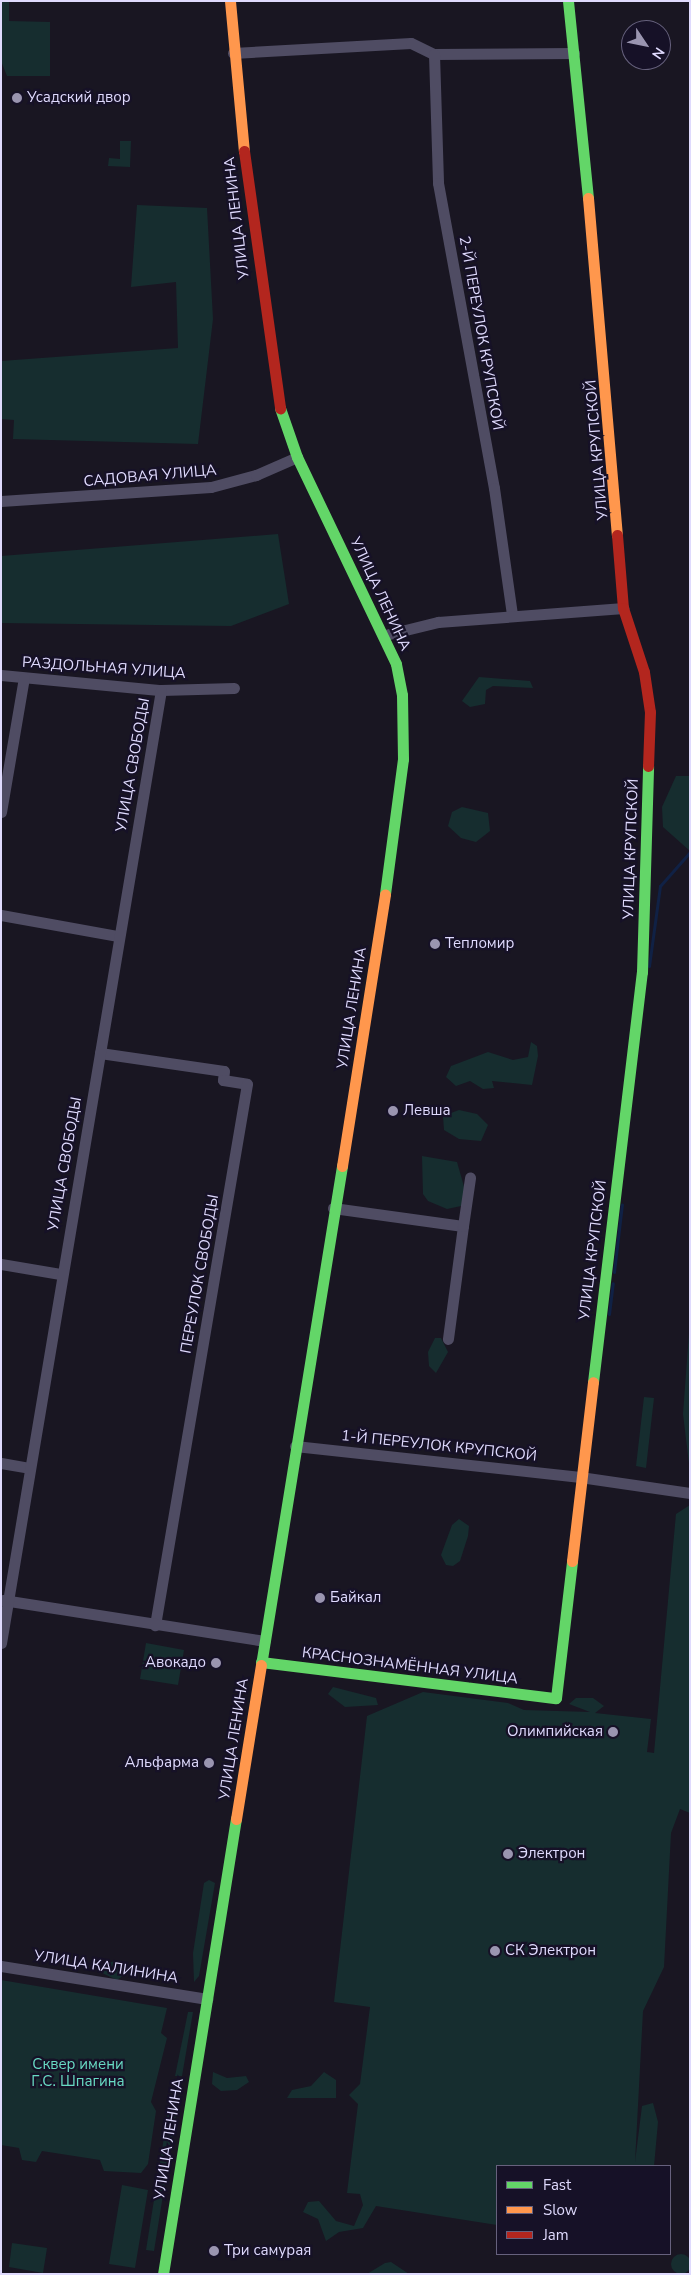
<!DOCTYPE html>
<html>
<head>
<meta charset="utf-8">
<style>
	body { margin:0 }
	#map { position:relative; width:691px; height:2275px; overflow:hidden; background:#191622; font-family:"Nunito Sans",sans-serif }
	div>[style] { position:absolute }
	.green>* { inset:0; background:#162d2f }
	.round { border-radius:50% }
	.stream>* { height:3px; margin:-1.5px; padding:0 1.5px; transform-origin:1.5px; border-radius:1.5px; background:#102145 }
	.street>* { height:11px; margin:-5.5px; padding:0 5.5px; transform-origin:5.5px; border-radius:5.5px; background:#4f4c63 }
	.fast>* { height:11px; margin:-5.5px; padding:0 5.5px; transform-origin:5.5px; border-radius:5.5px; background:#63d668 }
	.slow>* { height:11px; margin:-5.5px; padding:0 5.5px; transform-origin:5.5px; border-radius:5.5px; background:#ff974d }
	.jam>* { height:11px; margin:-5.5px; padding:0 5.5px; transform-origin:5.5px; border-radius:5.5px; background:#b3261e }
	.dots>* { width:14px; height:14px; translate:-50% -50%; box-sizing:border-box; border:2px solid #161127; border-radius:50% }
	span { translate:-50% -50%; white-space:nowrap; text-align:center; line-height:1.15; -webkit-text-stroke:4.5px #161127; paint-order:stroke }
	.poi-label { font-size:15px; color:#dfdafd }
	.left { translate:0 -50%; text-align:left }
	.right { translate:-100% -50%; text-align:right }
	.street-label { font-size:15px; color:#dfdafd }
	.park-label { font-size:15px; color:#68dac3 }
	.frame { position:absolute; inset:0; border:2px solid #dfdafd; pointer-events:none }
	.legend { position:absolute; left:496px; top:2165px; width:175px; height:90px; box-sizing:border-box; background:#161127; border:1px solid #66617d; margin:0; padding:6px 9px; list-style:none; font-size:15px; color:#dfdafd }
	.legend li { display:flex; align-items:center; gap:10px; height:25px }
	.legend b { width:25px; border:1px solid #66617d }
	.north { position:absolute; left:621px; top:20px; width:50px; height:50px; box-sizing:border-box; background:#161127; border:1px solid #66617d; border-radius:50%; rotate:124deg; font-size:14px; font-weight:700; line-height:20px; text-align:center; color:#dfdafd }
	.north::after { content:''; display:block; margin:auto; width:18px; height:22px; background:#9a95b0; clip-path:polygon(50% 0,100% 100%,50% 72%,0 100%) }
</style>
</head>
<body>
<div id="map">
	<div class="green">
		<div style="clip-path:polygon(1px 1px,9px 1px,9px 21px,50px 22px,50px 76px,7px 76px,1px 61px)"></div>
		<div style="clip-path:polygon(120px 141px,131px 141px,130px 167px,108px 166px,109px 158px,120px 159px)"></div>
		<div style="clip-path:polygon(137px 205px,207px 208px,213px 319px,198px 444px,13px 439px,14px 420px,1px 419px,1px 361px,178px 348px,176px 282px,131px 287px)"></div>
		<div style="clip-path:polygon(278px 534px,289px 604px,231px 626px,1px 623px,1px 556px)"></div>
		<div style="clip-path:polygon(479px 677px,530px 681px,533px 688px,493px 686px,486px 690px,485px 704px,470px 707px,462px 701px)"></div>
		<div style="clip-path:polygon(676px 776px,690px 776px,690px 851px,663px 827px,662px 807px)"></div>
		<div style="clip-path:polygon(462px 807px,488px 813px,490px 831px,476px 842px,461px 838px,448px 826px,452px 812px)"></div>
		<div style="clip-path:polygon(531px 1042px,537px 1046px,538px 1056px,532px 1085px,492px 1081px,494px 1088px,483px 1089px,470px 1081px,456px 1086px,446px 1077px,451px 1066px,488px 1052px,513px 1060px,528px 1057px)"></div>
		<div style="clip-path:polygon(459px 1110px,477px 1114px,488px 1125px,481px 1141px,459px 1139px,444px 1130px,443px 1116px)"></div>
		<div style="clip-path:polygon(422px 1156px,457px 1162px,467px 1197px,461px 1206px,447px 1209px,428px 1201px,423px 1194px)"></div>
		<div style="clip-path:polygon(690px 1320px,690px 1472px,683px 1414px)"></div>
		<div style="clip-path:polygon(435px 1338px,441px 1338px,448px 1352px,436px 1373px,429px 1366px,428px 1352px)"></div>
		<div style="clip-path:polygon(644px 1397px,654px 1398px,646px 1468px,636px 1466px)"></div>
		<div style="clip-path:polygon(690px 1505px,690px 1813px,680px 1809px,671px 1833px,664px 1967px,643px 2011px,635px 2162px,642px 2106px,653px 2103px,658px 2122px,654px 2166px,497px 2166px,497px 2225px,376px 2206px,363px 2228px,339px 2232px,326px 2241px,318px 2219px,303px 2212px,308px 2202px,319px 2201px,336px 2221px,354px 2226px,363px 2205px,360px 2194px,347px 2193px,358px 2104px,349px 2095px,360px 2084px,370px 2007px,334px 2002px,367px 1716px,423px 1692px,508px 1703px,524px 1710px,590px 1712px,569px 1704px,576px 1698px,593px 1698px,604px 1706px,595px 1713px,651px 1719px,647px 1752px,654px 1753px,676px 1514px)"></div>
		<div style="clip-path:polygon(459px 1519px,469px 1526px,468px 1536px,460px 1561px,453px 1566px,446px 1565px,441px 1555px,452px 1525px)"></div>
		<div style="clip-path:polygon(146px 1643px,184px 1650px,178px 1685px,140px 1679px)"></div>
		<div style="clip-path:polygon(333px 1687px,376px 1698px,378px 1705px,345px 1707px,328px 1694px)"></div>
		<div style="clip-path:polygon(209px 1880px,215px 1883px,199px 1976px,194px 1982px,193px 1953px,204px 1883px)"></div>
		<div style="clip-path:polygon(115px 1961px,123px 1967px,124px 1975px,117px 1980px,100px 1972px,104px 1964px)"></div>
		<div style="clip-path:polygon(1px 1980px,167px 2008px,161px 2033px,167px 2038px,151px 2102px,156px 2111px,148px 2164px,141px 2173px,104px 2171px,100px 2160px,42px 2151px,36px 2162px,22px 2160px,19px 2148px,1px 2145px)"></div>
		<div style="clip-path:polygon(188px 2012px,193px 2012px,182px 2076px,175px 2076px)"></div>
		<div style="clip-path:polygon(213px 2072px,227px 2078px,246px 2076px,249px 2082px,237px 2090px,221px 2091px,212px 2084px)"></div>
		<div style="clip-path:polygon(324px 2072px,336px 2080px,336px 2098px,287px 2098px,292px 2090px,311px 2086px)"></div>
		<div style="clip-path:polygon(169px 2106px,177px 2108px,154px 2251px,146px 2250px)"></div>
		<div style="clip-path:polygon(122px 2185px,148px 2190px,135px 2268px,109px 2264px)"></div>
		<div style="clip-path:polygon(12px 2243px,47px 2248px,43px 2273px,9px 2267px)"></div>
		<div class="round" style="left:671px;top:2254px;width:20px;height:20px"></div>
		<div style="clip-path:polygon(391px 2262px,409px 2274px,367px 2274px,385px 2263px)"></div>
	</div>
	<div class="stream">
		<div style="left:649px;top:966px;width:81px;rotate:-82.2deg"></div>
		<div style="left:660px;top:886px;width:45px;rotate:-48.6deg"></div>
		<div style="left:614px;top:1272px;width:68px;rotate:-83.3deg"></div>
		<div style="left:609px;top:1314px;width:31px;rotate:-83deg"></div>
	</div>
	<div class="street">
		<div style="left:233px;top:53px;width:178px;rotate:-3.2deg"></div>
		<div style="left:411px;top:43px;width:25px;rotate:26deg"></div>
		<div style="left:434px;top:54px;width:140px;rotate:-0.4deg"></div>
		<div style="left:434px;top:54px;width:129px;rotate:88.2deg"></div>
		<div style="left:438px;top:183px;width:310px;rotate:79.6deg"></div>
		<div style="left:494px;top:488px;width:128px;rotate:81.9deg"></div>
		<div style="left:1px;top:501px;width:210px;rotate:-3.8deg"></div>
		<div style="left:211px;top:487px;width:47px;rotate:-14.9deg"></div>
		<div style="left:256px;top:475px;width:45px;rotate:-23.7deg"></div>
		<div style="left:385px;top:635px;width:55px;rotate:-13.8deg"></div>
		<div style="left:438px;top:622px;width:186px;rotate:-4.3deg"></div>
		<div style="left:1px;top:675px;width:161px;rotate:5.4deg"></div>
		<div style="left:161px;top:690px;width:73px;rotate:-1.6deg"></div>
		<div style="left:1px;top:812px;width:136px;rotate:-80.3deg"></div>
		<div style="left:1px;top:915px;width:119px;rotate:10.2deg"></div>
		<div style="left:100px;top:1053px;width:125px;rotate:8.3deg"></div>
		<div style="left:224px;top:1071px;width:9px;rotate:96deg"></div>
		<div style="left:223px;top:1080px;width:24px;rotate:9deg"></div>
		<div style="left:247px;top:1084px;width:549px;rotate:99.65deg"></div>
		<div style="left:333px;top:1208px;width:131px;rotate:7.9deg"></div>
		<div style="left:463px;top:1226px;width:114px;rotate:97.6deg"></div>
		<div style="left:463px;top:1226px;width:49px;rotate:-81.7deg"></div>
		<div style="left:1px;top:1264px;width:60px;rotate:9.6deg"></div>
		<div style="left:295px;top:1446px;width:287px;rotate:6.2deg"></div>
		<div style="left:580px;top:1477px;width:111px;rotate:8.3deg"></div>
		<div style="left:1px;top:1463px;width:27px;rotate:10deg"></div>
		<div style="left:3px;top:1600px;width:265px;rotate:8.9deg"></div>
		<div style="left:1px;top:1643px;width:966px;rotate:-80.47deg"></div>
		<div style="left:1px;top:1966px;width:209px;rotate:9.1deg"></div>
	</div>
	<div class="fast">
		<div style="left:568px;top:1px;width:198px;rotate:84.2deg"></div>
		<div style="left:280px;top:408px;width:52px;rotate:70.9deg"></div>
		<div style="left:297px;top:457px;width:229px;rotate:64.4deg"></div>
		<div style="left:396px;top:664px;width:32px;rotate:79deg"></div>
		<div style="left:402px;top:695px;width:64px;rotate:89.1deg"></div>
		<div style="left:403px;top:759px;width:136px;rotate:97.6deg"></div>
		<div style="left:593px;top:1382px;width:413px;rotate:-83.2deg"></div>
		<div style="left:642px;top:972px;width:206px;rotate:-88.3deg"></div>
		<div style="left:261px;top:1662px;width:297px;rotate:7deg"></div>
		<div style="left:556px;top:1698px;width:138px;rotate:-83.3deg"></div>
		<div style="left:261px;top:1665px;width:506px;rotate:-80.78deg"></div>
		<div style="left:163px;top:2274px;width:461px;rotate:-80.9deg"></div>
	</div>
	<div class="slow">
		<div style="left:230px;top:1px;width:151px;rotate:84.7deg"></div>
		<div style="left:588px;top:198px;width:338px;rotate:85.1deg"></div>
		<div style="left:342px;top:1166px;width:275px;rotate:-81deg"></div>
		<div style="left:572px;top:1561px;width:180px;rotate:-83.3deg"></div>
		<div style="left:236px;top:1819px;width:156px;rotate:-80.8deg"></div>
	</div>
	<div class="jam">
		<div style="left:244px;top:151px;width:260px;rotate:82deg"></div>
		<div style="left:617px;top:535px;width:73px;rotate:85.3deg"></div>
		<div style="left:623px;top:608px;width:67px;rotate:71.8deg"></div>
		<div style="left:644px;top:672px;width:40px;rotate:81.5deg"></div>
		<div style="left:650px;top:712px;width:54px;rotate:92.1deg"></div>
	</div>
	<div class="dots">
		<div style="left:17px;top:98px;background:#9a95b0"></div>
		<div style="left:435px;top:944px;background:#9a95b0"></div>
		<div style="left:393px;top:1111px;background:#9a95b0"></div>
		<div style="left:320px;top:1598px;background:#9a95b0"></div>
		<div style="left:216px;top:1663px;background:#9a95b0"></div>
		<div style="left:613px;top:1732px;background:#9a95b0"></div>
		<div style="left:209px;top:1763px;background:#9a95b0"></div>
		<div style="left:508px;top:1854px;background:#9a95b0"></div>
		<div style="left:495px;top:1951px;background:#9a95b0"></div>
		<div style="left:214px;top:2251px;background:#9a95b0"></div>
	</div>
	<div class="poi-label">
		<span class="left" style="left:27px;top:98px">Усадский двор</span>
		<span class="left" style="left:445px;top:944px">Тепломир</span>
		<span class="left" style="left:403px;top:1111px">Левша</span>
		<span class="left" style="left:330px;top:1598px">Байкал</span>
		<span class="right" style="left:206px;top:1663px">Авокадо</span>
		<span class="right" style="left:603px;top:1732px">Олимпийская</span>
		<span class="right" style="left:199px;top:1763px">Альфарма</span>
		<span class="left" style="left:518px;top:1854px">Электрон</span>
		<span class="left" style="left:505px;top:1951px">СК Электрон</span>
		<span class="left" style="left:224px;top:2251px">Три самурая</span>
	</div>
	<div class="street-label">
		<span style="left:237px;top:218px;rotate:-97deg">УЛИЦА ЛЕНИНА</span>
		<span style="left:481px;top:333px;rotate:80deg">2-Й ПЕРЕУЛОК КРУПСКОЙ</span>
		<span style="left:597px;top:450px;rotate:-95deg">УЛИЦА КРУПСКОЙ</span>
		<span style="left:150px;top:476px;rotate:-5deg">САДОВАЯ УЛИЦА</span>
		<span style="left:380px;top:594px;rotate:65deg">УЛИЦА ЛЕНИНА</span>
		<span style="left:104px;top:668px;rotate:4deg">РАЗДОЛЬНАЯ УЛИЦА</span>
		<span style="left:133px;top:765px;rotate:-80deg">УЛИЦА СВОБОДЫ</span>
		<span style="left:631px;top:849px;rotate:-88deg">УЛИЦА КРУПСКОЙ</span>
		<span style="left:352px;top:1008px;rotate:-81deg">УЛИЦА ЛЕНИНА</span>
		<span style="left:65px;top:1164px;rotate:-80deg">УЛИЦА СВОБОДЫ</span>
		<span style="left:593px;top:1250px;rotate:-83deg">УЛИЦА КРУПСКОЙ</span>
		<span style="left:200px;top:1274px;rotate:-80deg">ПЕРЕУЛОК СВОБОДЫ</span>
		<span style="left:439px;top:1446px;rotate:6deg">1-Й ПЕРЕУЛОК КРУПСКОЙ</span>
		<span style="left:410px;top:1666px;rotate:7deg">КРАСНОЗНАМЁННАЯ УЛИЦА</span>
		<span style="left:234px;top:1739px;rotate:-81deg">УЛИЦА ЛЕНИНА</span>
		<span style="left:106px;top:1967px;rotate:9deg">УЛИЦА КАЛИНИНА</span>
		<span style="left:169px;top:2139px;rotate:-81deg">УЛИЦА ЛЕНИНА</span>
	</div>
	<div class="park-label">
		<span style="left:78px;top:2073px">Сквер имени<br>Г.С. Шпагина</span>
	</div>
	<div class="frame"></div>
	<ul class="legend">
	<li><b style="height:6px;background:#63d668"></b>Fast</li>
	<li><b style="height:6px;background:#ff974d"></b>Slow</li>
	<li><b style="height:6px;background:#b3261e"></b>Jam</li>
	</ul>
	<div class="north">N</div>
</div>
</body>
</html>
